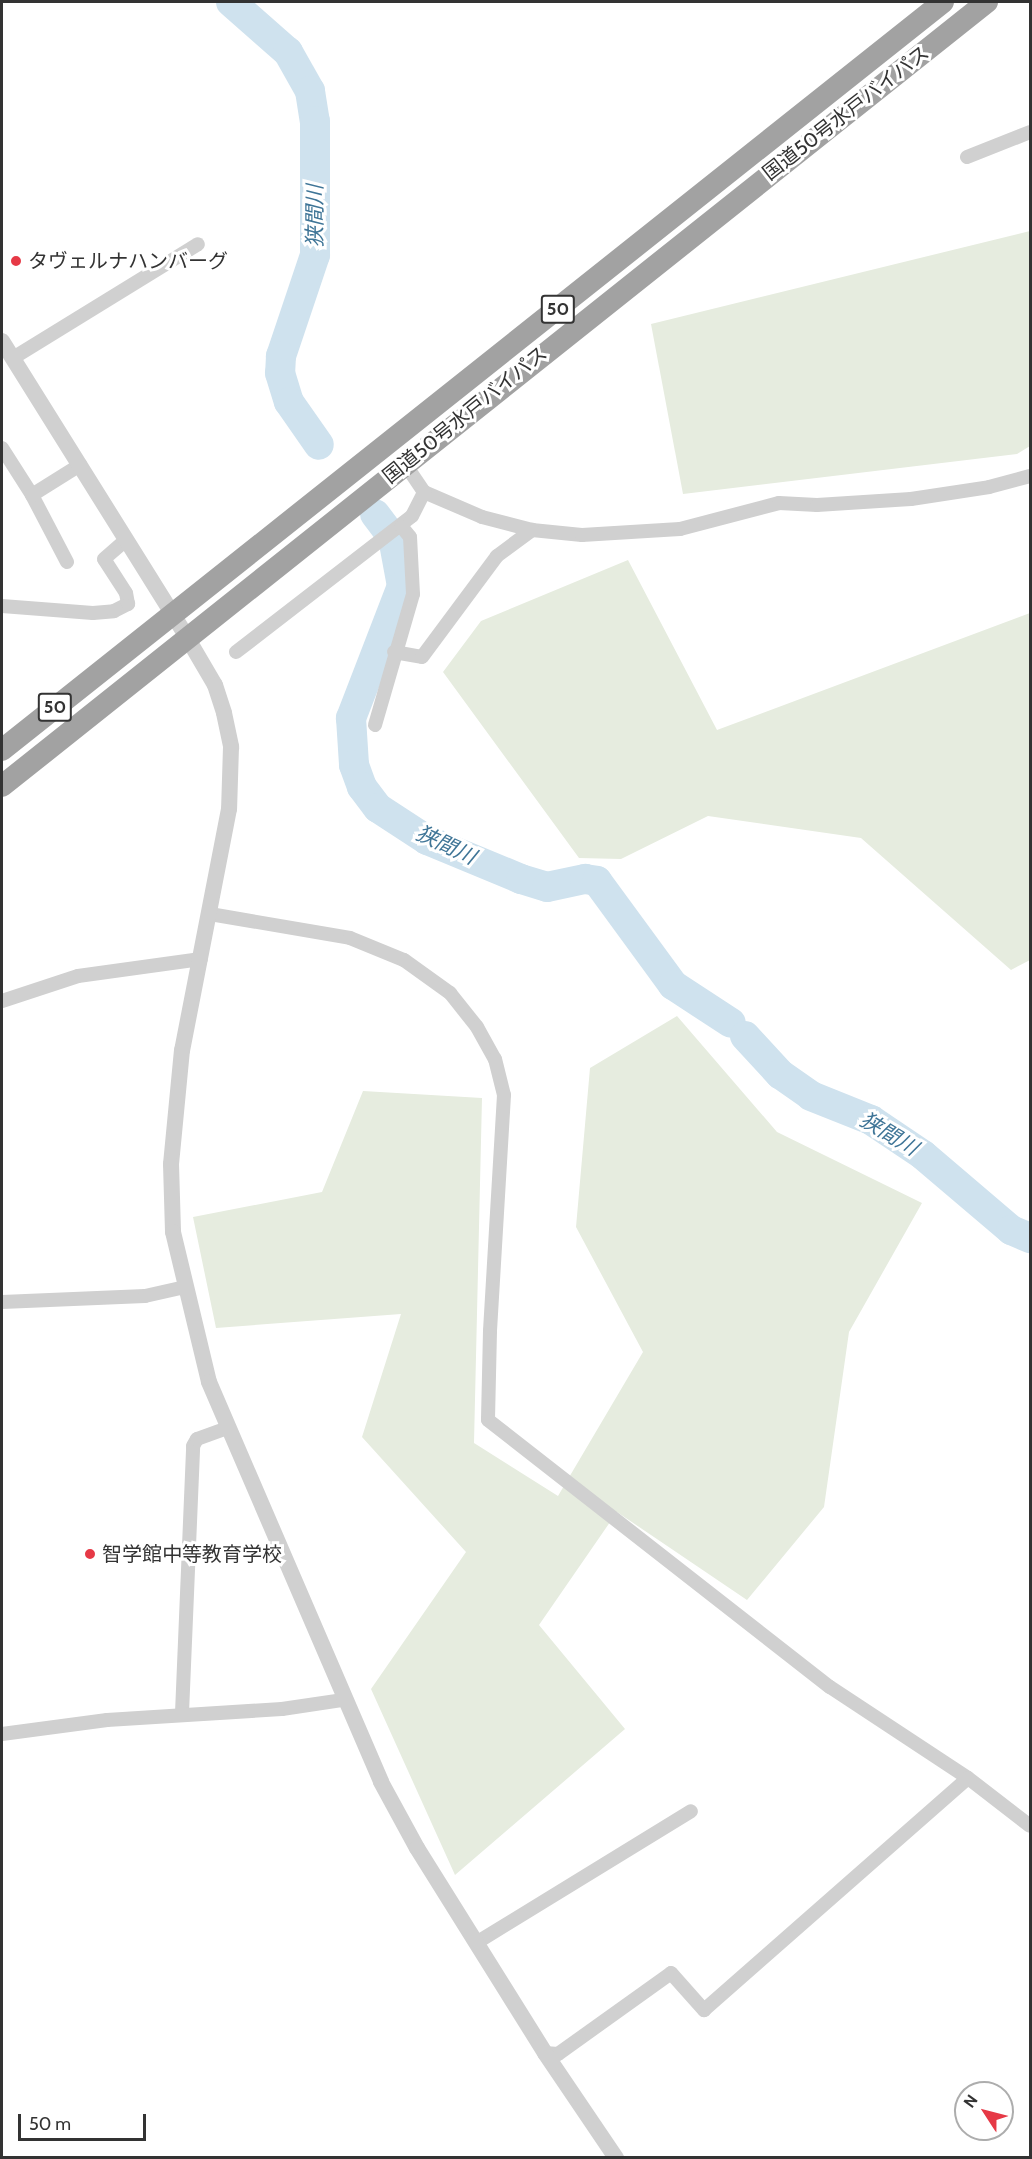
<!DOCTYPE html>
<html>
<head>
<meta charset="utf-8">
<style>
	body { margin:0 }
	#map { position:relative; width:1032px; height:2159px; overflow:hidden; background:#fff; font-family:Cabin,"Noto Sans JP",sans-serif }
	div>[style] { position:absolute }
	.green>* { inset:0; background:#e6ecdf }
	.river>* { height:30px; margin:-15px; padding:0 15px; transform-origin:15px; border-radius:15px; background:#cfe2ee }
	.minor>* { height:14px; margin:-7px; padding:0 7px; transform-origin:7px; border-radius:7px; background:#d0d0d0 }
	.tertiary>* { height:16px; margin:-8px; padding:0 8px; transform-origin:8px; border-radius:8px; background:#d0d0d0 }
	.trunk>* { height:22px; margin:-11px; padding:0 11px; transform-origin:11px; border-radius:11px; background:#a2a2a2 }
	.dots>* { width:16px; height:16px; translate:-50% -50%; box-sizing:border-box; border:3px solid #fff; border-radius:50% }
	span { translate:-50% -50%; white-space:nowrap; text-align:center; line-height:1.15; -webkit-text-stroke:6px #fff; paint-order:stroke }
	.shield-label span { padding:2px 4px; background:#fff; border:2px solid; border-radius:4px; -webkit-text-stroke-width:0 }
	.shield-label { font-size:18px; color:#333; font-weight:700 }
	.street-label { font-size:20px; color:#333 }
	.poi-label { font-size:20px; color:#333 }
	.left { translate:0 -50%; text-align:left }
	.water-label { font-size:21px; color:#3f7597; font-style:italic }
	.frame { position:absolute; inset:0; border:3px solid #333; pointer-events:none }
	.north { position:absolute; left:954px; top:2081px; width:60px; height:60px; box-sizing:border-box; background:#fff; border:2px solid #adadad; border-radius:50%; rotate:306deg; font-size:16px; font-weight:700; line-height:24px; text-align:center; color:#333 }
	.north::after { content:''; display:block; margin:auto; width:21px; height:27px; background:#e63946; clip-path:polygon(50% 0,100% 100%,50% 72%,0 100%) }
	.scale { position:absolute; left:18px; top:2114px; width:128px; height:27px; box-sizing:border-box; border:3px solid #333; border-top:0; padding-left:8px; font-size:18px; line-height:21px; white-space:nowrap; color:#333; -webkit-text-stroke:4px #fff; paint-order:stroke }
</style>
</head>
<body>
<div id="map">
	<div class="green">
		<div style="clip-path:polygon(1030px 231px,1030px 446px,1017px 454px,683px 494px,651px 324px)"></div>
		<div style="clip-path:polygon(628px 560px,717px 730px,1030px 613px,1030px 960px,1011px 970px,861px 838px,708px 816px,621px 859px,579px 858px,443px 672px,481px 621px)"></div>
		<div style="clip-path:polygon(677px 1016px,777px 1132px,922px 1203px,849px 1332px,824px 1507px,747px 1600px,617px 1512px,539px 1625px,625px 1729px,455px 1875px,371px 1689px,466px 1552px,362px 1437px,401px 1314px,216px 1328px,193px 1217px,322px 1192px,363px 1091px,482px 1098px,474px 1443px,558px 1496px,643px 1352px,576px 1227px,590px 1068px)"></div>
	</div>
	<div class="river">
		<div style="left:231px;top:2px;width:76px;rotate:41.3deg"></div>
		<div style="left:288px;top:52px;width:45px;rotate:60.6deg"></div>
		<div style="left:310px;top:91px;width:30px;rotate:81deg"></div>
		<div style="left:315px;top:121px;width:134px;rotate:90deg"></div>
		<div style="left:315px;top:255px;width:107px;rotate:108.6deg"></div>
		<div style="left:281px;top:356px;width:17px;rotate:93deg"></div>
		<div style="left:280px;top:373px;width:30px;rotate:73deg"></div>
		<div style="left:289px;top:402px;width:52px;rotate:55.1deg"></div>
		<div style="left:375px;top:514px;width:20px;rotate:53deg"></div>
		<div style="left:394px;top:543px;width:44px;rotate:79.5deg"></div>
		<div style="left:402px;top:586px;width:142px;rotate:111.1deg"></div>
		<div style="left:351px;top:718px;width:47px;rotate:86.3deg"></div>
		<div style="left:354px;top:765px;width:23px;rotate:70deg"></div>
		<div style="left:362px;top:787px;width:26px;rotate:53deg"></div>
		<div style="left:378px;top:808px;width:59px;rotate:33.1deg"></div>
		<div style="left:427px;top:840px;width:102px;rotate:22.5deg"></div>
		<div style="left:521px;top:879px;width:27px;rotate:17deg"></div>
		<div style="left:547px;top:887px;width:39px;rotate:-12deg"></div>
		<div style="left:585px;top:879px;width:12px;rotate:9deg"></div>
		<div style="left:597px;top:881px;width:129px;rotate:53.8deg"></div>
		<div style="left:673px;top:985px;width:69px;rotate:33.2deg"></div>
		<div style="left:745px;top:1036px;width:52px;rotate:47.4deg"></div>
		<div style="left:780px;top:1074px;width:38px;rotate:35deg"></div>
		<div style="left:811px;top:1096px;width:65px;rotate:21.8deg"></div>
		<div style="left:871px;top:1120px;width:63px;rotate:33.9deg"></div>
		<div style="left:923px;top:1155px;width:116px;rotate:40.4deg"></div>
		<div style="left:1011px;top:1230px;width:21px;rotate:23deg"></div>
	</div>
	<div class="minor">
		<div style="left:967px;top:157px;width:68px;rotate:-21.6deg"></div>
		<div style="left:13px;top:358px;width:217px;rotate:-31.6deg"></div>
		<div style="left:2px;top:448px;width:56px;rotate:57.4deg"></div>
		<div style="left:424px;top:492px;width:63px;rotate:23.3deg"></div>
		<div style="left:482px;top:517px;width:52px;rotate:14.6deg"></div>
		<div style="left:532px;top:530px;width:50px;rotate:5.7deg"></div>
		<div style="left:582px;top:535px;width:98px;rotate:-3.5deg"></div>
		<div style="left:680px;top:529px;width:102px;rotate:-14.7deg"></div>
		<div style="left:779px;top:503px;width:38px;rotate:3deg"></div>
		<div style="left:817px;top:505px;width:94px;rotate:-3.7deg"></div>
		<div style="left:911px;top:499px;width:79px;rotate:-8.7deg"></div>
		<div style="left:989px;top:487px;width:42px;rotate:-15deg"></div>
		<div style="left:67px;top:562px;width:76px;rotate:-117.6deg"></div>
		<div style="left:32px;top:495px;width:57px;rotate:-32deg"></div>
		<div style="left:2px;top:606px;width:91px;rotate:4.4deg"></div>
		<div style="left:93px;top:613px;width:21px;rotate:-5deg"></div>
		<div style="left:114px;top:611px;width:16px;rotate:-27deg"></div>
		<div style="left:128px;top:604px;width:11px;rotate:-100deg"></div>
		<div style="left:126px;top:593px;width:40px;rotate:-122.9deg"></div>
		<div style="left:104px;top:559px;width:28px;rotate:-41deg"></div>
		<div style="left:236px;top:652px;width:222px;rotate:-37.7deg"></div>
		<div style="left:412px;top:516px;width:27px;rotate:-63deg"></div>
		<div style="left:424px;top:492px;width:34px;rotate:-124deg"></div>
		<div style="left:394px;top:652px;width:28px;rotate:10deg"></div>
		<div style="left:422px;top:657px;width:126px;rotate:-53.4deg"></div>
		<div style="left:497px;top:556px;width:44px;rotate:-36.6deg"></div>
		<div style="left:375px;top:725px;width:136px;rotate:-73.8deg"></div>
		<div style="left:413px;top:594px;width:57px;rotate:-93deg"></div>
		<div style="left:410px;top:537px;width:13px;rotate:-129deg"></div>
		<div style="left:210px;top:914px;width:142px;rotate:9.7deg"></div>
		<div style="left:350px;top:938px;width:58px;rotate:22.2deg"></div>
		<div style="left:404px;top:960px;width:57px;rotate:35.7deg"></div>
		<div style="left:450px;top:993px;width:43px;rotate:51.5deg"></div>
		<div style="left:477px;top:1027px;width:37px;rotate:61deg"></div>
		<div style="left:495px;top:1059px;width:37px;rotate:76deg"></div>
		<div style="left:504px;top:1095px;width:236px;rotate:93.4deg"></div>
		<div style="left:490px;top:1331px;width:89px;rotate:91.3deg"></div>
		<div style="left:488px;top:1420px;width:434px;rotate:38deg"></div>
		<div style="left:830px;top:1687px;width:165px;rotate:33.4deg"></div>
		<div style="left:968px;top:1778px;width:78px;rotate:37.7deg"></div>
		<div style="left:2px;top:1001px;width:80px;rotate:-18.2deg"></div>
		<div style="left:78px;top:976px;width:124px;rotate:-7.9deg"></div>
		<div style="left:2px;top:1302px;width:143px;rotate:-2.4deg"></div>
		<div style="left:145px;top:1296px;width:41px;rotate:-12.7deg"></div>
		<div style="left:182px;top:1713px;width:267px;rotate:-87.6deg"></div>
		<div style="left:193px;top:1446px;width:8px;rotate:-60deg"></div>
		<div style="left:197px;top:1439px;width:33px;rotate:-20deg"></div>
		<div style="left:2px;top:1734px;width:106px;rotate:-7.6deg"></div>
		<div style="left:107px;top:1720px;width:175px;rotate:-3.6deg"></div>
		<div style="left:282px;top:1709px;width:62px;rotate:-8.4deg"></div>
		<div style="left:476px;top:1943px;width:252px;rotate:-31.5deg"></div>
		<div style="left:545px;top:2053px;width:13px;rotate:4deg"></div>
		<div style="left:558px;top:2054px;width:139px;rotate:-35.6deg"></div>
		<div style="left:671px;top:1973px;width:50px;rotate:48.3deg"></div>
		<div style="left:704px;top:2010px;width:351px;rotate:-41.3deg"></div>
	</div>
	<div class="tertiary">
		<div style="left:2px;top:341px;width:351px;rotate:58deg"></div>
		<div style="left:188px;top:639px;width:53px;rotate:59.6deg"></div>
		<div style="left:215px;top:685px;width:29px;rotate:72deg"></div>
		<div style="left:224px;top:713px;width:35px;rotate:78deg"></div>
		<div style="left:231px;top:747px;width:62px;rotate:91.8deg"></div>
		<div style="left:229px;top:809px;width:246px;rotate:101deg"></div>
		<div style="left:182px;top:1050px;width:115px;rotate:95.5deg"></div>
		<div style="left:171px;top:1164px;width:68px;rotate:88.3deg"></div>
		<div style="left:173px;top:1232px;width:154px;rotate:76.5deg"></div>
		<div style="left:209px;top:1382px;width:435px;rotate:66.7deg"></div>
		<div style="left:381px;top:1782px;width:75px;rotate:61.4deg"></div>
		<div style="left:417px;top:1848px;width:242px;rotate:58deg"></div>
		<div style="left:545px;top:2053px;width:127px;rotate:55.9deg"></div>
	</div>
	<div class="trunk">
		<div style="left:2px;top:750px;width:1202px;rotate:-38.48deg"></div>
		<div style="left:2px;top:786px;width:1259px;rotate:-38.52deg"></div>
	</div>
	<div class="dots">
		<div style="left:16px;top:261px;background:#e63946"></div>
		<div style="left:90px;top:1554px;background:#e63946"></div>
	</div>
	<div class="shield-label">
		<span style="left:558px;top:309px">50</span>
		<span style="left:55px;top:707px">50</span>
	</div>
	<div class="street-label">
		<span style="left:846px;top:113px;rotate:-38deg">国道50号水戸バイパス</span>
		<span style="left:465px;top:415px;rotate:-39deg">国道50号水戸バイパス</span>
	</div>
	<div class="poi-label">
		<span class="left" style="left:28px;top:261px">タヴェルナハンバーグ</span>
		<span class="left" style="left:102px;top:1554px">智学館中等教育学校</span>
	</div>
	<div class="water-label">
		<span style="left:315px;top:216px;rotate:-90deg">狭間川</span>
		<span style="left:446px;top:845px;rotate:25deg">狭間川</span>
		<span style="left:889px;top:1134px;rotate:31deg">狭間川</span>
	</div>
	<div class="frame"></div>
	<div class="north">N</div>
	<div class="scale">50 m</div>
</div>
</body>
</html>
